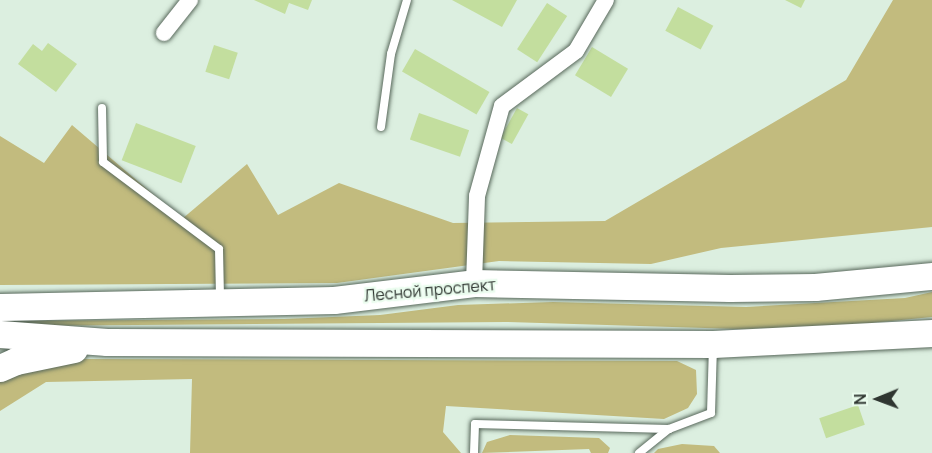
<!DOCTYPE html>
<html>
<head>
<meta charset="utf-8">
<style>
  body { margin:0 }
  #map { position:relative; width:932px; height:453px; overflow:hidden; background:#dcefe0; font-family:Manrope,sans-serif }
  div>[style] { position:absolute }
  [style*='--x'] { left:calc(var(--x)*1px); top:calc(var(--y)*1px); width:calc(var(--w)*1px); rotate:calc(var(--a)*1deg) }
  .green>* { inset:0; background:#c2bb7e }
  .building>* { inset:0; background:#c3de9e; transform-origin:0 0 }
  .roads { filter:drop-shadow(0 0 2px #58685b) drop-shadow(0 0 2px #58685b) }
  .service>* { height:8px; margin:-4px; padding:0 4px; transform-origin:4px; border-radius:4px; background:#fff }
  .minor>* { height:16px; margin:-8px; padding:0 8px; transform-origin:8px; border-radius:8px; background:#fff }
  .primary>* { height:27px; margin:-13.5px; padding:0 13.5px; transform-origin:13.5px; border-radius:13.5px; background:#fff }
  span { translate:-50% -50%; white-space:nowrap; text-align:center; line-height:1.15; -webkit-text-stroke:4.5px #eafcee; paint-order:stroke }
  .street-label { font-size:16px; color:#2f3631 }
  .north { position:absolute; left:848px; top:369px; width:60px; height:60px; -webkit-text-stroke:4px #eafcee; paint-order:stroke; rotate:269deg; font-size:16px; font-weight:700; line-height:24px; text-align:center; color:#2f3631 }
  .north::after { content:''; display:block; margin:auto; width:21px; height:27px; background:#2f3631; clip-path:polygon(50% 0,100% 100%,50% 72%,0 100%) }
</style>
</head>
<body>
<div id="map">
  <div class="green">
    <div style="clip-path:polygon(893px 0,932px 0,932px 227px,721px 248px,651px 264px,499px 261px,337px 283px,0 285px,0 136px,44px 163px,72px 125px,182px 219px,247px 164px,278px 215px,339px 183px,453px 223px,605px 221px,846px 80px)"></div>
    <div style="clip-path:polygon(932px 292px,932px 317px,830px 327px,738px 329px,506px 322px,14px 326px,0 321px,284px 319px,380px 315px,458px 305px,553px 302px,746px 307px,905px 298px)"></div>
    <div style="clip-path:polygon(79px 359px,677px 361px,696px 370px,697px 394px,688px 408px,664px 419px,446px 406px,443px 432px,461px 453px,190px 453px,192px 379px,46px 382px,0 411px,0 381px,11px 374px)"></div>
    <div style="clip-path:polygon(510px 435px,599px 438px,610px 448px,608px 453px,591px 453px,589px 449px,482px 453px,487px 442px)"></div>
    <div style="clip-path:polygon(682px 444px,714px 446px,720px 453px,654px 453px,658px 449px)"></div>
  </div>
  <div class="building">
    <div style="clip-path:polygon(254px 0,312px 0,308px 10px,289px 3px,285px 14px)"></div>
    <div style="clip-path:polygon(452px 0,517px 0,502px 27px)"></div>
    <div style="clip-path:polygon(785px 0,805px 0,801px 8px)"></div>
    <div style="left:547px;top:3px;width:24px;height:55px;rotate:33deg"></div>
    <div style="left:678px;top:7px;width:40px;height:27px;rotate:28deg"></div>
    <div style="clip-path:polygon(48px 43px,77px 64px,56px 92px,18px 64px,33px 44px,42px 51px)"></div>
    <div style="left:214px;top:45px;width:25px;height:28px;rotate:18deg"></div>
    <div style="left:592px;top:47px;width:42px;height:33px;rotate:31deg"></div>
    <div style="left:415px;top:49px;width:86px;height:26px;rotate:30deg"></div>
    <div style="left:517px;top:108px;width:13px;height:34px;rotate:29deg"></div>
    <div style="left:419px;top:113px;width:53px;height:28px;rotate:19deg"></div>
    <div style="left:136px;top:123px;width:64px;height:40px;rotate:21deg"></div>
    <div style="left:858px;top:405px;width:21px;height:41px;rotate:71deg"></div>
  </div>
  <div class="roads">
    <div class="service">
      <div style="--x:102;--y:108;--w:54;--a:88.9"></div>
      <div style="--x:103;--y:162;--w:145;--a:36.9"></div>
      <div style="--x:219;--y:249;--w:49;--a:88.8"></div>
      <div style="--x:381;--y:127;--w:74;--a:-82.2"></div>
      <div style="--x:391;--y:54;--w:56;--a:-73.5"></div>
      <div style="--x:474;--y:453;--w:29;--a:-88"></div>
      <div style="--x:475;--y:424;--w:194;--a:1.5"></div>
      <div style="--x:639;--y:453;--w:38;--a:-39"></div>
      <div style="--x:669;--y:429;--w:45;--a:-20.9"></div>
      <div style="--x:711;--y:413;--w:66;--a:-88.3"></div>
    </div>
    <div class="minor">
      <div style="--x:164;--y:33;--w:42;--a:-51.8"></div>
      <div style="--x:474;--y:283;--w:87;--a:-88"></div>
      <div style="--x:477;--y:196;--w:93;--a:-74.5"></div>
      <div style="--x:502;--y:106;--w:92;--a:-36.6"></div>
      <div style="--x:576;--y:51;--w:59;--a:-59.5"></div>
    </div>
    <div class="primary">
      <div style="--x:0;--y:307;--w:334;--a:-1.2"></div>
      <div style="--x:334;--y:300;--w:141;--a:-6.9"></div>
      <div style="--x:474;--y:283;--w:256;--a:1.1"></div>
      <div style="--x:730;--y:288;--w:85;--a:-0.7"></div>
      <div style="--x:815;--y:287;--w:118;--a:-5.4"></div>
      <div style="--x:0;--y:334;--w:107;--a:4.3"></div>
      <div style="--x:107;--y:342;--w:606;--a:0.19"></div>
      <div style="--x:713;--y:344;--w:219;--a:-2.9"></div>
      <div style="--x:0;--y:368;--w:17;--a:-24"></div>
      <div style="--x:16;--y:361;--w:59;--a:-11.7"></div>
    </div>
  </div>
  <div class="street-label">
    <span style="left:430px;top:290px;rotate:-5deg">Лесной проспект</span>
  </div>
  <div class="north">N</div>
</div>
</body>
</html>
